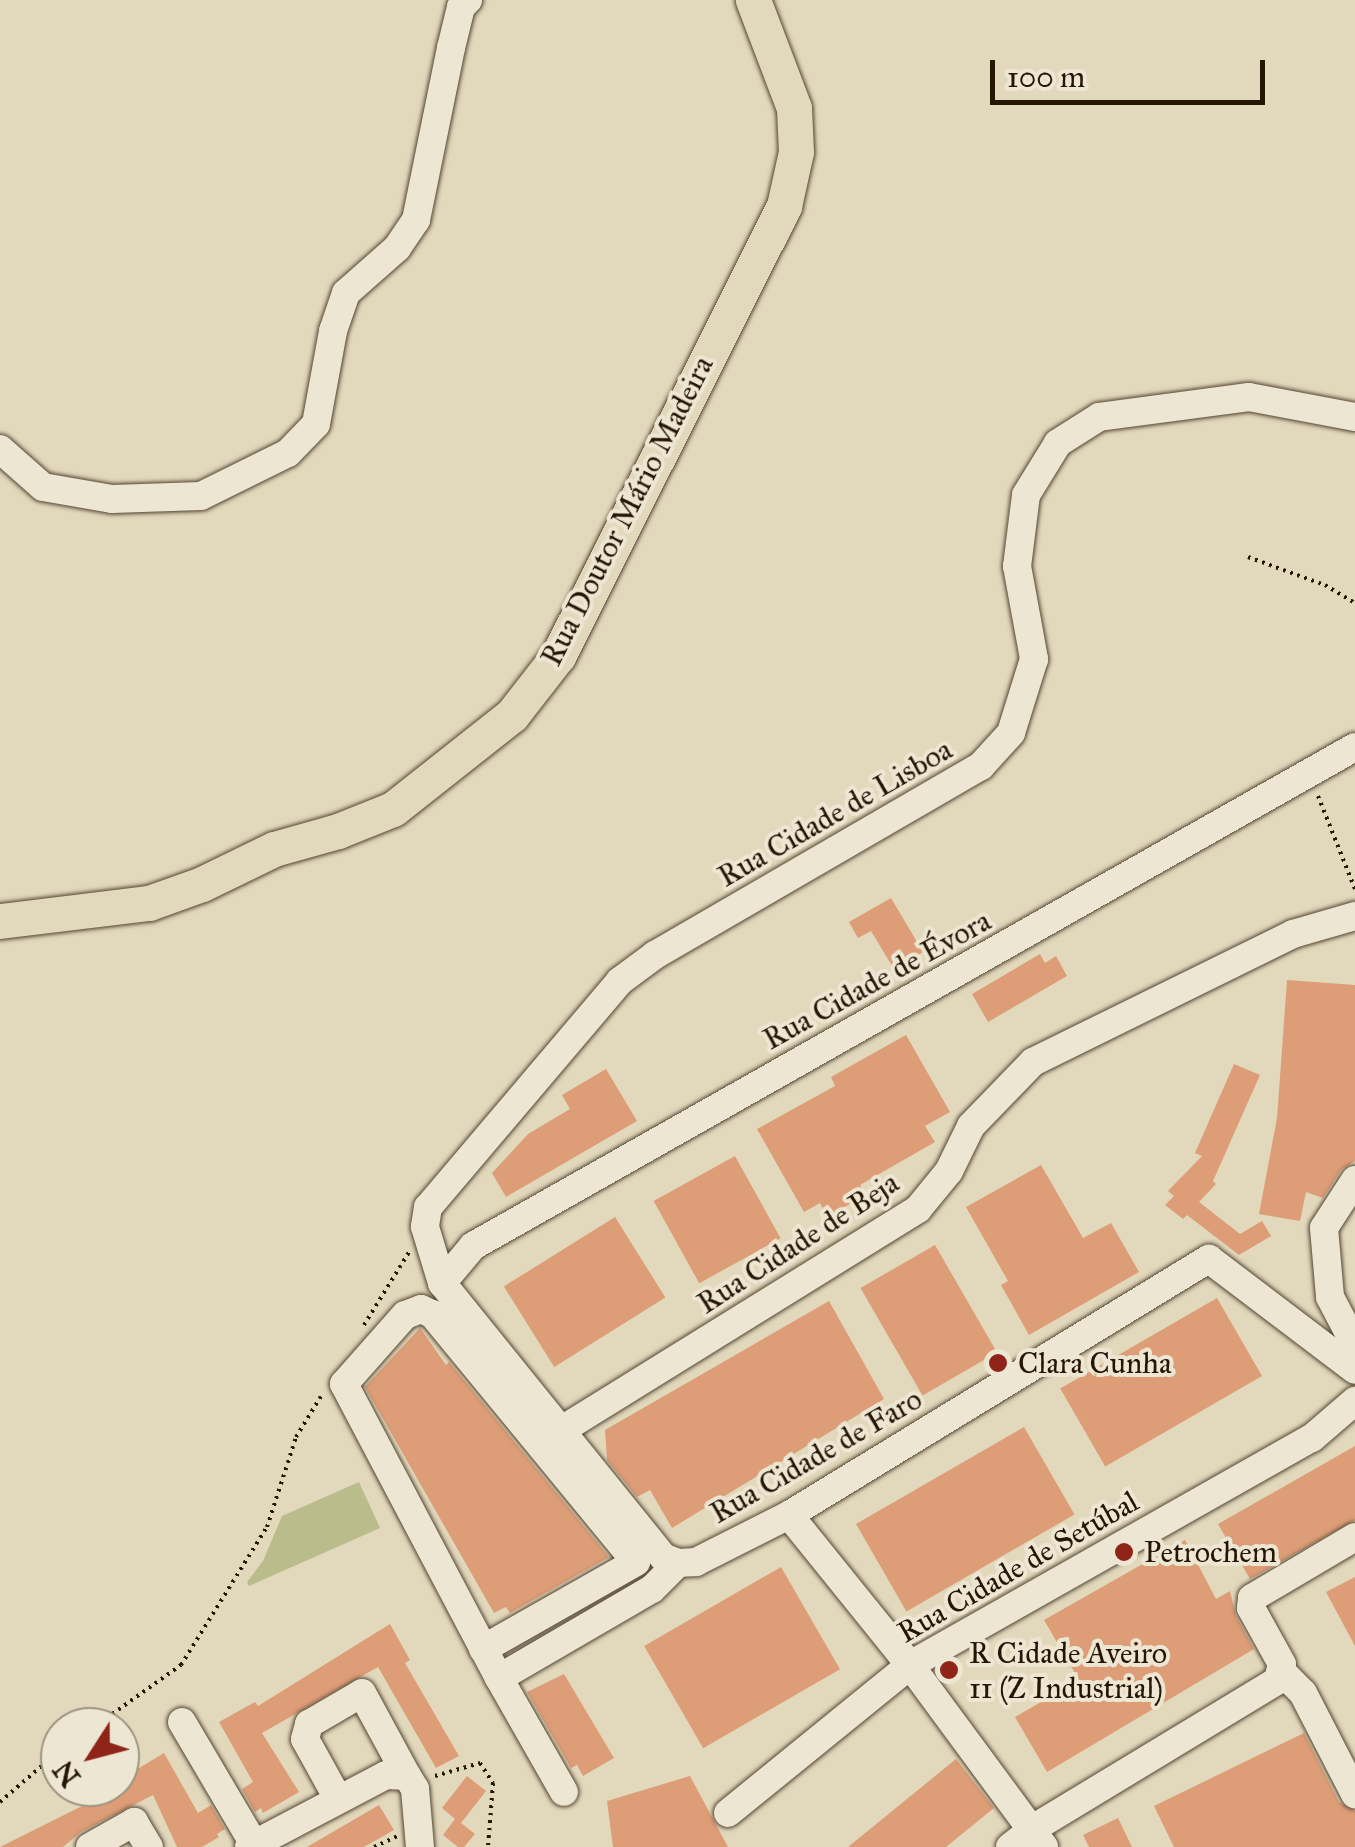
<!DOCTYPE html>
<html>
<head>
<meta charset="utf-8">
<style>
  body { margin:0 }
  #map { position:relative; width:1355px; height:1847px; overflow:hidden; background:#e2d8bc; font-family:"IM FELL Great Primer",serif }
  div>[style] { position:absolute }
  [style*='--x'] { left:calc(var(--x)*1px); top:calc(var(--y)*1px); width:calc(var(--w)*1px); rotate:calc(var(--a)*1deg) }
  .green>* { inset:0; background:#babc8c }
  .building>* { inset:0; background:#dd9d77; transform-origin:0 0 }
  .path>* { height:4px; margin-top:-2px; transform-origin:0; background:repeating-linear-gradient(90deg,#251604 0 2.5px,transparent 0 7.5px) }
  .roads { filter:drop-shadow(0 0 2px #544632) drop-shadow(0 0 2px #544632) }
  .minor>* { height:28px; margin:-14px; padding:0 14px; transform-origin:14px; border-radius:14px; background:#ece6d3 }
  .major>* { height:35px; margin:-17.5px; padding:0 17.5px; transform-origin:17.5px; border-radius:17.5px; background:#e2d8bc }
  .dots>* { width:28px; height:28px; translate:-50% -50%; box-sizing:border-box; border:5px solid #ece6d3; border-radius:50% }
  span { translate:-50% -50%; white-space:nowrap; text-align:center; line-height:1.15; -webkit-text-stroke:8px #ece6d3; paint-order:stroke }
  .street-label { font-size:30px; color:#251604 }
  .poi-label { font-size:30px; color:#251604 }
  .left { translate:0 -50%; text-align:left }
  .north { position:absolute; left:40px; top:1707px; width:100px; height:100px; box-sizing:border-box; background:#ece6d3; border:2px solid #9c9380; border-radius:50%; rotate:234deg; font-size:28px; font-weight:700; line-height:40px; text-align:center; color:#251604 }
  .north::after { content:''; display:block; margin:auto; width:35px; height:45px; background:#8f2418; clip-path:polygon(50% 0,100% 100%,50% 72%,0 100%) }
  .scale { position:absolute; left:990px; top:60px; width:275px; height:45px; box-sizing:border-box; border:5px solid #251604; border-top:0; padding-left:12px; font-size:30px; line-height:35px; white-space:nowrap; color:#251604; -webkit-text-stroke:8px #ece6d3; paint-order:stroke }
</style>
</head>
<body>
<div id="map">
  <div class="green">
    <div style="clip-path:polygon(359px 1482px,380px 1528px,249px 1586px,247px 1582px,263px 1561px,282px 1516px)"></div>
  </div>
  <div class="building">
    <div style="clip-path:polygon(891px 898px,923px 952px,894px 969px,871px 931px,858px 938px,849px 922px)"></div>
    <div style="clip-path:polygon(1040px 954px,1045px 963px,1056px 956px,1067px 976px,988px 1022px,972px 994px)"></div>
    <div style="clip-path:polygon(1287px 980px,1355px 985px,1355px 1161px,1341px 1170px,1323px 1198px,1306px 1192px,1300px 1221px,1259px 1214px,1277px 1118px)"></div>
    <div style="clip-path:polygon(906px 1035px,950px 1112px,925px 1126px,935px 1142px,860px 1185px,866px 1195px,827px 1217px,820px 1203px,804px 1212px,757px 1129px,835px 1086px,831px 1077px)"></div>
    <div style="clip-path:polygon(1234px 1064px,1260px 1075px,1213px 1181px,1216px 1184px,1199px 1202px,1240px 1234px,1262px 1221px,1271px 1236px,1239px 1255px,1187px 1215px,1183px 1219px,1165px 1205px,1174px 1196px,1168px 1191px,1202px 1156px,1195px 1153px)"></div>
    <div style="clip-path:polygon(606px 1069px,637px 1121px,506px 1197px,492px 1173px,528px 1134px,570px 1109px,562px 1095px)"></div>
    <div style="left:735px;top:1156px;width:94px;height:93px;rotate:61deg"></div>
    <div style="clip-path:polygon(1041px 1165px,1083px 1238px,1111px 1223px,1139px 1272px,1029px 1335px,1001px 1285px,1008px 1281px,966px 1207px)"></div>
    <div style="left:615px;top:1217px;width:95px;height:131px;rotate:58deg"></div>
    <div style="left:935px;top:1245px;width:124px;height:86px;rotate:60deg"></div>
    <div style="left:1217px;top:1298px;width:90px;height:181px;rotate:60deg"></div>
    <div style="clip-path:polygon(829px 1301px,884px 1399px,672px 1528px,650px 1490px,637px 1497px,607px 1460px,605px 1430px)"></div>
    <div style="clip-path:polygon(420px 1328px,446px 1365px,449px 1362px,609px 1557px,510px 1613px,506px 1607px,494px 1613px,365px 1387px)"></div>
    <div style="left:1024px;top:1427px;width:101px;height:194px;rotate:60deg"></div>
    <div style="clip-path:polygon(1355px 1446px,1355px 1520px,1250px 1579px,1218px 1524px)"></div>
    <div style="clip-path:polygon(1185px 1540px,1216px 1599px,1230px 1591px,1236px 1616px,1254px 1649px,1047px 1772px,1015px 1717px,1079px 1680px,1044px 1620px)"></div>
    <div style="left:781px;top:1567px;width:118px;height:158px;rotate:60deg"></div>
    <div style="clip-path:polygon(1355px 1577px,1355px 1646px,1326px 1592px)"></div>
    <div style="clip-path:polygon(390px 1624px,410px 1660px,405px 1663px,459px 1756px,436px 1768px,378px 1667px,262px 1733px,299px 1792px,263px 1813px,261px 1808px,255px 1812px,242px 1789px,253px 1782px,219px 1722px,255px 1702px,258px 1706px)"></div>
    <div style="clip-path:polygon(564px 1674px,614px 1758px,583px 1776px,577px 1765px,571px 1768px,527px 1692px)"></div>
    <div style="clip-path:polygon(1304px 1733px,1339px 1802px,1355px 1811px,1355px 1847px,1174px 1847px,1154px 1806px)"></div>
    <div style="clip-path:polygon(164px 1753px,198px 1813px,211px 1805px,225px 1829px,217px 1834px,219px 1837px,202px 1847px,177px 1847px,153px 1795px,81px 1832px,63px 1847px,0 1847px,120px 1787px,131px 1777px,129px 1774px)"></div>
    <div style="clip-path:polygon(956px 1759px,994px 1808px,946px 1847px,848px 1847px)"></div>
    <div style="clip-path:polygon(467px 1776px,486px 1791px,461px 1823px,475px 1834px,464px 1847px,458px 1847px,443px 1835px,455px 1819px,442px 1808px)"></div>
    <div style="clip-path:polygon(690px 1776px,728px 1847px,613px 1847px,607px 1801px)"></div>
    <div style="clip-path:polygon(379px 1805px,394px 1830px,364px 1847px,307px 1847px)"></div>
    <div style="clip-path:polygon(1118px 1818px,1132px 1847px,1089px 1847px,1083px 1835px)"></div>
  </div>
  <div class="path">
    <div style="--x:1248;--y:557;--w:82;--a:20"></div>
    <div style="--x:1325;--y:585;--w:35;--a:31"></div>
    <div style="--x:1318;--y:796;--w:100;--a:68.3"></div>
    <div style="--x:364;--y:1325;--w:86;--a:-58.3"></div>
    <div style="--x:94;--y:1727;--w:107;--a:-35.5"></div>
    <div style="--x:181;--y:1665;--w:163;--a:-58.1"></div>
    <div style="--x:267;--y:1527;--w:95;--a:-72.1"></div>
    <div style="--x:296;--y:1437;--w:52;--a:-58.5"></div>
    <div style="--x:435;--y:1776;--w:47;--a:-16.1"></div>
    <div style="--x:480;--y:1763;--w:24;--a:57"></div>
    <div style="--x:493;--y:1783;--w:64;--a:94.5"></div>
    <div style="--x:0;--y:1802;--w:79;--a:-40.9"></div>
    <div style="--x:374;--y:1847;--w:26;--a:-25"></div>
  </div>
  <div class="roads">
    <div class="minor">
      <div style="--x:1355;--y:417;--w:108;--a:-169.3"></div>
      <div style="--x:1249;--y:397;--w:151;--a:172.4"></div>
      <div style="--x:1099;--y:417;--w:49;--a:147.6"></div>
      <div style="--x:1058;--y:443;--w:61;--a:121.6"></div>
      <div style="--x:1026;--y:495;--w:72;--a:97.2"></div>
      <div style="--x:1017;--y:566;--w:95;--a:79.6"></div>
      <div style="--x:1034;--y:659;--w:77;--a:107.3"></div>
      <div style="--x:1011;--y:733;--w:45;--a:132.3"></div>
      <div style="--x:981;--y:766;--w:377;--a:149.9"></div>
      <div style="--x:655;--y:955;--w:44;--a:143.4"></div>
      <div style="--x:620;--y:981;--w:297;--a:130.3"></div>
      <div style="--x:428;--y:1207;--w:20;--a:99"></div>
      <div style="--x:425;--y:1227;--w:59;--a:73.1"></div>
      <div style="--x:442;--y:1283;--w:352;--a:51.1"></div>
      <div style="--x:663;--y:1557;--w:16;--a:22"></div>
      <div style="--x:678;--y:1563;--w:18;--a:-3"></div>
      <div style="--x:696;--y:1562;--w:104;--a:-26.8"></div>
      <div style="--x:789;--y:1515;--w:492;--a:-31.4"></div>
      <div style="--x:1209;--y:1259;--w:183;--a:37.2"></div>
      <div style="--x:0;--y:449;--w:57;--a:41.5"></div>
      <div style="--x:43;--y:487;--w:70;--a:9.9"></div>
      <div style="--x:112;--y:499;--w:89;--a:-1.9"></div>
      <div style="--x:201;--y:496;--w:97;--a:-26.3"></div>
      <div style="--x:288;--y:453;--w:40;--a:-46"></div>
      <div style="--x:316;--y:424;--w:95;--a:-79.6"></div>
      <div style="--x:333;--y:331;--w:40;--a:-71.1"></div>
      <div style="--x:346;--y:293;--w:68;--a:-41.4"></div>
      <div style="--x:397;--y:248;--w:34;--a:-56"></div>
      <div style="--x:416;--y:220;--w:176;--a:-78.5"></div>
      <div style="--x:451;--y:48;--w:42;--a:-76.3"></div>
      <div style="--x:461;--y:7;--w:10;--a:-45"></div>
      <div style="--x:1355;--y:1180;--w:57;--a:122.9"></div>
      <div style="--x:1324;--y:1228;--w:69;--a:85"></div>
      <div style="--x:1330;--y:1297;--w:54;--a:62.5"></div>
      <div style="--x:442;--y:1283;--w:48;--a:-50"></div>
      <div style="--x:473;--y:1246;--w:1013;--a:-29.5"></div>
      <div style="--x:560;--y:1431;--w:421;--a:-31.8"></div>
      <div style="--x:918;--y:1209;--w:49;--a:-50.8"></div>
      <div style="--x:949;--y:1171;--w:50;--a:-63.9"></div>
      <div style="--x:971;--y:1126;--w:89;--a:-45.9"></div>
      <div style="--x:1033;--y:1062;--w:290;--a:-26.2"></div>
      <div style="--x:1293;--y:934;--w:65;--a:-16.2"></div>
      <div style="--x:789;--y:1515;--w:193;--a:51.1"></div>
      <div style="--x:910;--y:1665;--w:226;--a:53.6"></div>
      <div style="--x:483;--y:1649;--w:176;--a:-29.6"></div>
      <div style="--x:636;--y:1562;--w:321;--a:-129.4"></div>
      <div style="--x:432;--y:1314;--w:12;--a:-156"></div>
      <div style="--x:421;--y:1309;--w:17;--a:159"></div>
      <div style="--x:405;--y:1315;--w:92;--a:131.5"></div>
      <div style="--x:344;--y:1384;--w:332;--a:62.2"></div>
      <div style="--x:499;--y:1678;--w:177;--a:-30.2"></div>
      <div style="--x:652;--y:1589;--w:37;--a:-45"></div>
      <div style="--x:1283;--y:1673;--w:28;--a:45"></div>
      <div style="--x:1303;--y:1693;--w:114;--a:62.8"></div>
      <div style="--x:499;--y:1678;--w:131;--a:60.3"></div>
      <div style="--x:182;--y:1722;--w:142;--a:59.5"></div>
      <div style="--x:337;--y:1797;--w:66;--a:-118.9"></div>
      <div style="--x:305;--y:1739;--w:16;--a:-75"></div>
      <div style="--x:309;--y:1724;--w:61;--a:-30.3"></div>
      <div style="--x:362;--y:1693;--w:94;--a:61.5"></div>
      <div style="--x:728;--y:1813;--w:235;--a:-39.1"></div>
      <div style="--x:910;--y:1665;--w:462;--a:-29.5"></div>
      <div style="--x:1312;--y:1438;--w:57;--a:-40.7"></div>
      <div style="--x:90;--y:1847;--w:51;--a:-29.6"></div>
      <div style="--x:134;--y:1822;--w:29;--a:59"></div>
      <div style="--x:249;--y:1847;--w:155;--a:-27.7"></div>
      <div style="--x:386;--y:1775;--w:21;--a:3"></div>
      <div style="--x:407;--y:1776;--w:15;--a:58"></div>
      <div style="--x:415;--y:1789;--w:58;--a:85.1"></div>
      <div style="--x:1010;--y:1847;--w:31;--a:-38"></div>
      <div style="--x:1034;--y:1828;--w:285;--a:-31.2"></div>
      <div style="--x:1278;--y:1680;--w:16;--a:-76"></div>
      <div style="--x:1282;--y:1664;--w:64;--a:-119"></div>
      <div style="--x:1251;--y:1608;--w:10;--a:-84"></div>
      <div style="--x:1252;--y:1598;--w:120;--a:-30.6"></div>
    </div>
    <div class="major">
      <div style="--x:0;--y:921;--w:150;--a:-6.9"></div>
      <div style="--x:149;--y:903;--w:56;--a:-19.7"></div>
      <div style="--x:202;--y:884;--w:80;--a:-25.9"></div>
      <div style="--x:274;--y:849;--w:66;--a:-15.7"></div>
      <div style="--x:338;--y:831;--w:59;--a:-21.8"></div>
      <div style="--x:393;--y:809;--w:152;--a:-38.3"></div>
      <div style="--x:512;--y:715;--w:75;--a:-52.1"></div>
      <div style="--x:558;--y:656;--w:504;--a:-63.33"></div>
      <div style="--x:784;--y:206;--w:55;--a:-77.5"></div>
      <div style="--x:796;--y:152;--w:44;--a:-92.6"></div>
      <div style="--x:794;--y:108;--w:116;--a:-110.8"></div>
    </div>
  </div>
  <div class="dots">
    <div style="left:998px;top:1363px;background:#8f2418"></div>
    <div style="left:1124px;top:1552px;background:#8f2418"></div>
    <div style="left:949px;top:1670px;background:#8f2418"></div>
  </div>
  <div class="street-label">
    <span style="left:627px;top:511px;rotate:-63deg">Rua Doutor Mário Madeira</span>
    <span style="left:835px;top:813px;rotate:-30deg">Rua Cidade de Lisboa</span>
    <span style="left:877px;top:980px;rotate:-29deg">Rua Cidade de Évora</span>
    <span style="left:798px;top:1243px;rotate:-33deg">Rua Cidade de Beja</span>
    <span style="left:816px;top:1456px;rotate:-30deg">Rua Cidade de Faro</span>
    <span style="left:1018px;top:1567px;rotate:-30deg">Rua Cidade de Setúbal</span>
  </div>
  <div class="poi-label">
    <span class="left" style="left:1018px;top:1363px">Clara Cunha</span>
    <span class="left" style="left:1144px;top:1552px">Petrochem</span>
    <span class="left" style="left:969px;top:1670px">R Cidade Aveiro<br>11 (Z Industrial)</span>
  </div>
  <div class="north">N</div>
  <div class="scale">100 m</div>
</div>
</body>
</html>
